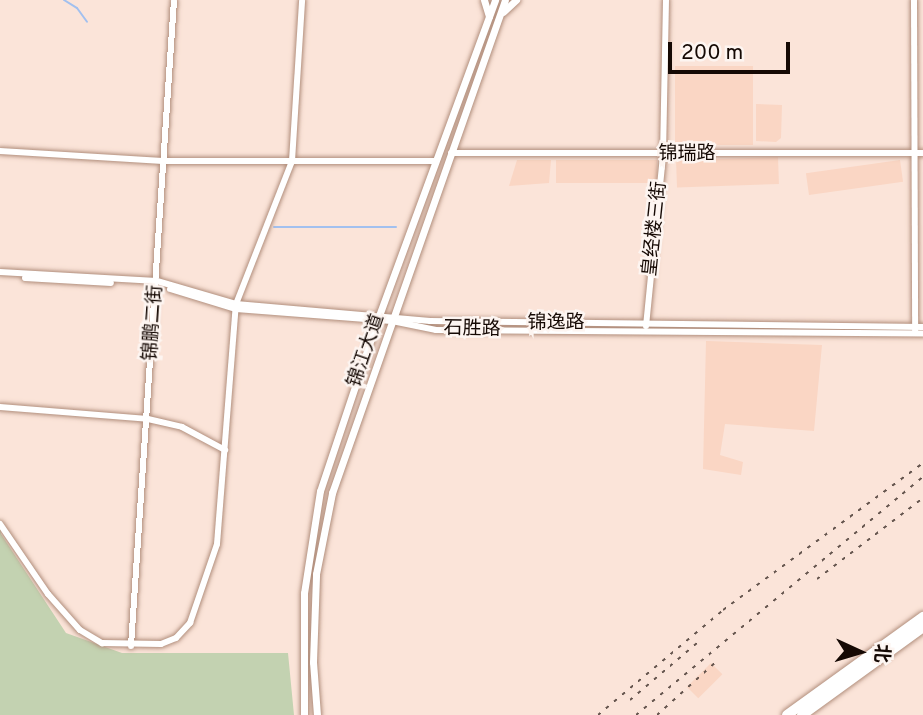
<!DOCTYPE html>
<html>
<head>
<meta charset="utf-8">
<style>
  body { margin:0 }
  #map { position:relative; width:923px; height:715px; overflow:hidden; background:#fbe4d9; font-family:Overpass,"Noto Sans SC",sans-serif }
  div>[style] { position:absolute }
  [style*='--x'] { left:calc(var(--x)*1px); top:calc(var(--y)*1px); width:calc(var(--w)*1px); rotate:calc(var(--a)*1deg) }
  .built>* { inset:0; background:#fad6c4; transform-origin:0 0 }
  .green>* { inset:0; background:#c3d2b1 }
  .stream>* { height:2px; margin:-1px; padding:0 1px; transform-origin:1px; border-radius:1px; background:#a2c0ef }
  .roads { filter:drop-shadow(0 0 2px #b18e7c) drop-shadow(0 0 2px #b18e7c) }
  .tertiary>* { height:6px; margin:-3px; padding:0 3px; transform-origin:3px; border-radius:3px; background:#fff }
  .secondary>* { height:7px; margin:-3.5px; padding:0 3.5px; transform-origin:3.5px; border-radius:3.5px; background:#fff }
  .motorway>* { height:10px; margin:-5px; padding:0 5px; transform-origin:5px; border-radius:5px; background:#fff }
  .rail>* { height:2px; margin-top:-1px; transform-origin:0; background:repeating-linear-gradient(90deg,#64544d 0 3.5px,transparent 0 10.5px) }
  span { translate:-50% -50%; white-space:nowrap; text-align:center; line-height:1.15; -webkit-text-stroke:5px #fdf5f1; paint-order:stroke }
  .street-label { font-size:19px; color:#150904 }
  .north { position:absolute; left:825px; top:617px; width:70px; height:70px; -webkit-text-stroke:5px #fdf5f1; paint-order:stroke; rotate:94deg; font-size:19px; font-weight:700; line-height:28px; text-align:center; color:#150904 }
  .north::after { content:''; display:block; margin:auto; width:24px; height:32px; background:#150904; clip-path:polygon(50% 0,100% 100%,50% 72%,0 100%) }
  .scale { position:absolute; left:668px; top:42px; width:122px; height:32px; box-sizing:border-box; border:4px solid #150904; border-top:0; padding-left:9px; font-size:21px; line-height:24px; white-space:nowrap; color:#150904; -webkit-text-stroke:5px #fdf5f1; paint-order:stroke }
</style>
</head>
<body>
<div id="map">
  <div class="built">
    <div style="left:753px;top:66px;width:79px;height:78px;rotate:90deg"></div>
    <div style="clip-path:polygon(756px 104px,782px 105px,781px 138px,776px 142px,756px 141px)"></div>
    <div style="left:778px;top:157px;width:27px;height:102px;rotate:88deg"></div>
    <div style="clip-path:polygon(517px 160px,551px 160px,549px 183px,509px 186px)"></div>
    <div style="left:556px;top:160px;width:101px;height:23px"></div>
    <div style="left:900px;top:160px;width:22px;height:95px;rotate:82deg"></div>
    <div style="clip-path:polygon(706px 341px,822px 345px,814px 431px,725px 424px,720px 455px,743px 462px,741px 475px,703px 469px)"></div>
    <div style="left:711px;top:663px;width:16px;height:34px;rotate:45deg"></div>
  </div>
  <div class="green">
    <div style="clip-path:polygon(0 517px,1px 534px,66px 633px,122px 653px,288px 653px,294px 715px,0 715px)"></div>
  </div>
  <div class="stream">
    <div style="--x:64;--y:0;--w:15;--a:32"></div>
    <div style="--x:77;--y:8;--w:17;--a:54"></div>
    <div style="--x:274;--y:227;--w:122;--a:0"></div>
  </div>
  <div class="roads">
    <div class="tertiary">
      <div style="--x:914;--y:0;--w:331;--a:89.8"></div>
      <div style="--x:0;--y:151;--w:163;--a:3.5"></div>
      <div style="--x:163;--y:161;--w:271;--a:0"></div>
      <div style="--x:451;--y:153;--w:472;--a:0"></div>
      <div style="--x:0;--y:272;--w:157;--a:3.3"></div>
      <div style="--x:157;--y:281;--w:82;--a:16.2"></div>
      <div style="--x:236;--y:304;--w:195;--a:5"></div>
      <div style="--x:430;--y:321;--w:493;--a:0.7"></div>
      <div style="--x:25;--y:278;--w:86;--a:3.3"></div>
      <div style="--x:170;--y:289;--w:69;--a:16.9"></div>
      <div style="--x:236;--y:309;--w:156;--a:4.4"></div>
      <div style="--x:392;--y:321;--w:45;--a:11.6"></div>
      <div style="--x:436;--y:330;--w:487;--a:0.4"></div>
      <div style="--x:646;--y:326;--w:171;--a:-84.3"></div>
      <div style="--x:663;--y:156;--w:156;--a:-88.9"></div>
      <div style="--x:0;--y:407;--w:148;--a:4.6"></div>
      <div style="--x:148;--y:419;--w:35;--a:13"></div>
      <div style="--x:182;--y:427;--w:49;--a:28.1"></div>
      <div style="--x:0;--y:524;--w:85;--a:55.6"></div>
      <div style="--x:48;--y:594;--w:48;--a:48.4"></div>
      <div style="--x:80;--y:630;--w:26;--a:31"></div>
      <div style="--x:102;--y:643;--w:59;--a:1"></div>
      <div style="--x:161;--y:644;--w:16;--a:-22"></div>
      <div style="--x:176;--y:638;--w:21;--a:-47"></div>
      <div style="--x:190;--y:623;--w:83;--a:-71.1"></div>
      <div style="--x:217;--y:544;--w:241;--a:-85.5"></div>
      <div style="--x:236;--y:304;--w:154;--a:-68.6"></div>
      <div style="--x:292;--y:161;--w:161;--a:-86.4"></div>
      <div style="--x:131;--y:646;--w:647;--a:-86.19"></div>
    </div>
    <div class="secondary">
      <div style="--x:484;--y:0;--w:17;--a:73"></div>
      <div style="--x:503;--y:12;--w:18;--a:-43"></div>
      <div style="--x:304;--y:715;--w:122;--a:-90"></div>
      <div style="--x:304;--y:593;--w:103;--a:-81.1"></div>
      <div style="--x:320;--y:491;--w:179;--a:-71.5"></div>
      <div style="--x:377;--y:321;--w:342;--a:-69.8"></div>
      <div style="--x:317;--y:715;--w:53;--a:-94.3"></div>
      <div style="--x:313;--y:662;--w:88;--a:-88"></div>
      <div style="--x:316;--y:574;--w:83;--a:-78.8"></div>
      <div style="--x:332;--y:493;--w:522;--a:-70.66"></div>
    </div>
    <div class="motorway">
      <div style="--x:787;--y:715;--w:168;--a:-35.8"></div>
      <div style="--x:802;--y:715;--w:150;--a:-36"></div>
    </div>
  </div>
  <div class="rail">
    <div style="--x:817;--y:579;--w:133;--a:-37.4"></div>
    <div style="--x:630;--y:700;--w:88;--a:-40.4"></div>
    <div style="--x:598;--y:715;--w:163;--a:-40"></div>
    <div style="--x:723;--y:610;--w:248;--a:-36.3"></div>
    <div style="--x:636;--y:715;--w:373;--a:-39.7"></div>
    <div style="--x:657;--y:715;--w:81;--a:-42"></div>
  </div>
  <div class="street-label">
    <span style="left:687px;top:155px">锦瑞路</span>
    <span style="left:656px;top:229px;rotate:-84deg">皇经楼三街</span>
    <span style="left:154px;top:323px;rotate:-86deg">锦鹏二街</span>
    <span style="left:556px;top:324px">锦逸路</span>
    <span style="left:472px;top:330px;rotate:1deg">石胜路</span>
    <span style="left:367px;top:351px;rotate:-71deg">锦江大道</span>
  </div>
  <div class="north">北</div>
  <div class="scale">200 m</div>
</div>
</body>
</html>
